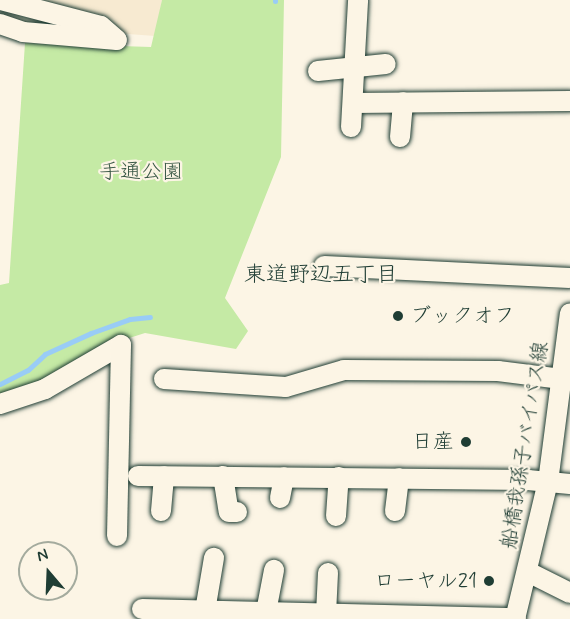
<!DOCTYPE html>
<html>
<head>
<meta charset="utf-8">
<style>
  body { margin:0 }
  #map { position:relative; width:570px; height:619px; overflow:hidden; background:#fcf5e5; font-family:Mynerve,"Klee One",sans-serif }
  div>[style] { position:absolute }
  [style*='--x'] { left:calc(var(--x)*1px); top:calc(var(--y)*1px); width:calc(var(--w)*1px); rotate:calc(var(--a)*1deg) }
  .built>* { inset:0; background:#f7ead1 }
  .green>* { inset:0; background:#c5eaa5 }
  .stream>* { height:5px; margin:-2.5px; padding:0 2.5px; transform-origin:2.5px; border-radius:2.5px; background:#99ccf6 }
  .roads { filter:drop-shadow(0 0 2px #1f3d34) drop-shadow(0 0 2px #1f3d34) }
  .minor>* { height:20px; margin:-10px; padding:0 10px; transform-origin:10px; border-radius:10px; background:#fcf5e5 }
  .dots>* { width:16px; height:16px; translate:-50% -50%; box-sizing:border-box; border:3px solid #fcf5e5; border-radius:50% }
  span { translate:-50% -50%; white-space:nowrap; text-align:center; line-height:1.15; -webkit-text-stroke:4.5px #fcf5e5; paint-order:stroke }
  .park-label { font-size:21px; color:#385745 }
  .poi-label { font-size:21px; color:#1f3d34 }
  .left { translate:0 -50%; text-align:left }
  .right { translate:-100% -50%; text-align:right }
  .street-label { font-size:21px; color:#1f3d34 }
  .neighbourhood-label { font-size:22px; color:#1f3d34 }
  .north { position:absolute; left:18px; top:541px; width:60px; height:60px; box-sizing:border-box; background:#fcf5e5; border:2px solid #a4ab9e; border-radius:50%; rotate:341deg; font-size:16px; font-weight:700; line-height:24px; text-align:center; color:#1f3d34 }
  .north::after { content:''; display:block; margin:auto; width:21px; height:27px; background:#1f3d34; clip-path:polygon(50% 0,100% 100%,50% 72%,0 100%) }
</style>
</head>
<body>
<div id="map">
  <div class="built">
    <div style="clip-path:polygon(0 0,162px 0,155px 36px,19px 26px,0 19px)"></div>
  </div>
  <div class="green">
    <div style="clip-path:polygon(162px 0,284px 0,281px 157px,225px 298px,248px 331px,236px 349px,145px 333px,104px 346px,43px 382px,0 396px,0 285px,9px 283px,25px 43px,151px 47px)"></div>
  </div>
  <div class="stream">
    <div style="--x:275;--y:0;--w:1;--a:90"></div>
    <div style="--x:0;--y:384;--w:31;--a:-27"></div>
    <div style="--x:28;--y:370;--w:23;--a:-43"></div>
    <div style="--x:45;--y:354;--w:51;--a:-24.5"></div>
    <div style="--x:91;--y:333;--w:41;--a:-19.7"></div>
    <div style="--x:130;--y:319;--w:20;--a:-6"></div>
  </div>
  <div class="roads">
    <div class="minor">
      <div style="--x:1;--y:0;--w:103;--a:14.6"></div>
      <div style="--x:101;--y:26;--w:21;--a:41"></div>
      <div style="--x:0;--y:24;--w:24;--a:19"></div>
      <div style="--x:23;--y:32;--w:94;--a:4.9"></div>
      <div style="--x:318;--y:71;--w:68;--a:-5.9"></div>
      <div style="--x:353;--y:103;--w:217;--a:-0.5"></div>
      <div style="--x:351;--y:127;--w:127;--a:-86.8"></div>
      <div style="--x:400;--y:137;--w:35;--a:-85"></div>
      <div style="--x:324;--y:266;--w:246;--a:2.8"></div>
      <div style="--x:164;--y:379;--w:122;--a:3.8"></div>
      <div style="--x:286;--y:387;--w:60;--a:-16.3"></div>
      <div style="--x:344;--y:370;--w:154;--a:0.4"></div>
      <div style="--x:498;--y:371;--w:64;--a:7.2"></div>
      <div style="--x:0;--y:404;--w:47;--a:-18.4"></div>
      <div style="--x:45;--y:389;--w:88;--a:-30.1"></div>
      <div style="--x:121;--y:345;--w:191;--a:91.2"></div>
      <div style="--x:138;--y:476;--w:390;--a:0.6"></div>
      <div style="--x:528;--y:480;--w:42;--a:5.4"></div>
      <div style="--x:223;--y:476;--w:36;--a:81"></div>
      <div style="--x:229;--y:512;--w:8;--a:0"></div>
      <div style="--x:280;--y:498;--w:21;--a:-79"></div>
      <div style="--x:161;--y:511;--w:35;--a:-85"></div>
      <div style="--x:395;--y:511;--w:33;--a:-83"></div>
      <div style="--x:336;--y:516;--w:39;--a:-86"></div>
      <div style="--x:528;--y:572;--w:47;--a:26.6"></div>
      <div style="--x:142;--y:609;--w:374;--a:1.4"></div>
      <div style="--x:205;--y:611;--w:54;--a:-80.4"></div>
      <div style="--x:266;--y:612;--w:43;--a:-79.2"></div>
      <div style="--x:326;--y:614;--w:41;--a:-87.2"></div>
      <div style="--x:515;--y:619;--w:141;--a:-76.5"></div>
      <div style="--x:548;--y:482;--w:170;--a:-82.6"></div>
    </div>
  </div>
  <div class="dots">
    <div style="left:398px;top:316px;background:#1f3d34"></div>
    <div style="left:466px;top:442px;background:#1f3d34"></div>
    <div style="left:489px;top:581px;background:#1f3d34"></div>
  </div>
  <div class="park-label">
    <span style="left:141px;top:172px">手通公園</span>
  </div>
  <div class="poi-label">
    <span class="left" style="left:410px;top:316px">ブックオフ</span>
    <span class="right" style="left:454px;top:442px">日産</span>
    <span class="right" style="left:477px;top:581px">ローヤル21</span>
  </div>
  <div class="street-label">
    <span style="left:525px;top:445px;rotate:-81deg">船橋我孫子バイパス線</span>
  </div>
  <div class="neighbourhood-label">
    <span style="left:321px;top:276px">東道野辺五丁目</span>
  </div>
  <div class="north">N</div>
</div>
</body>
</html>
